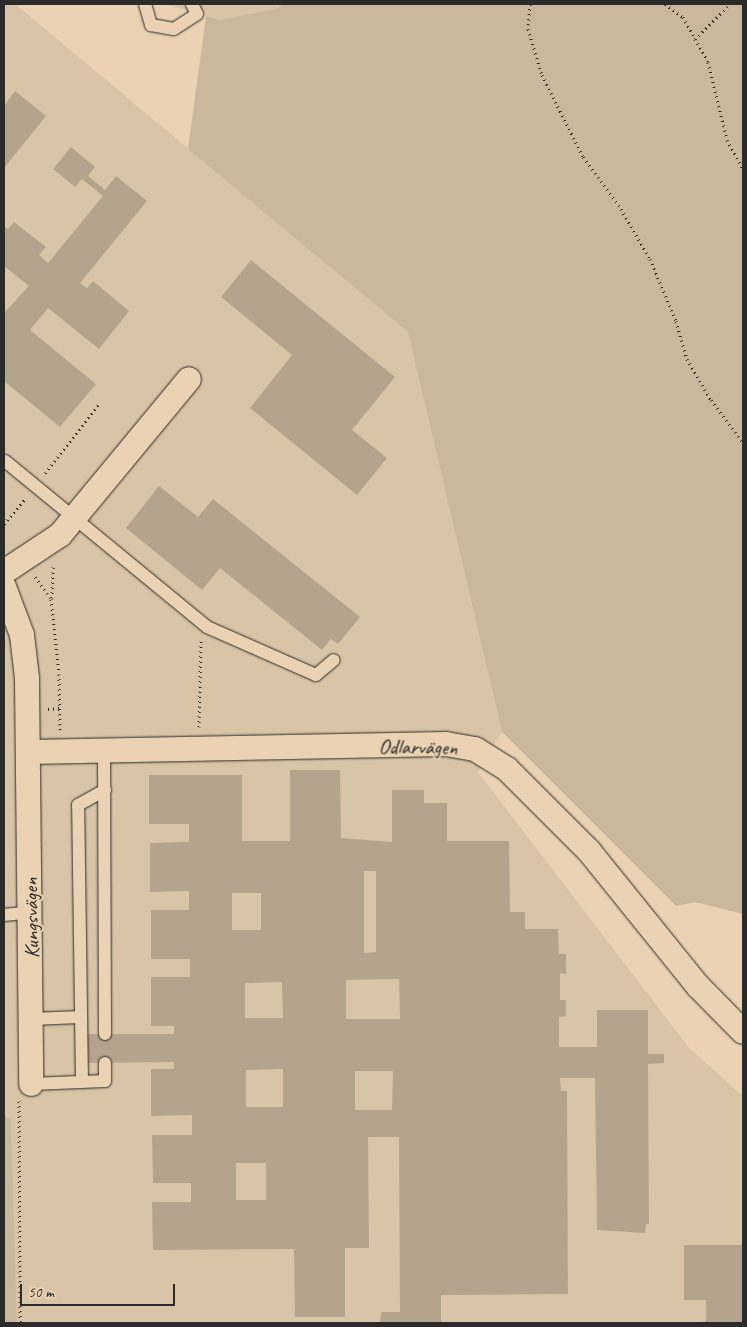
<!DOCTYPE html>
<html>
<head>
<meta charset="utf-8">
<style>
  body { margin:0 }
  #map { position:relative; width:747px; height:1327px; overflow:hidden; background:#ead2b2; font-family:Caveat,sans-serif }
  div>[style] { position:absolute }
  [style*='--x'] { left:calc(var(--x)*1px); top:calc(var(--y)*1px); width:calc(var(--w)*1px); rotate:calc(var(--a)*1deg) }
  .built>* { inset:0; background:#dac4a7 }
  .green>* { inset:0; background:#cbb79c }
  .building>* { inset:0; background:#b5a48d }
  .path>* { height:3px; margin-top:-1.5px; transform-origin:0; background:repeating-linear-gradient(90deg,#2b2b2b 0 1px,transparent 0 5px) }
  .roads { filter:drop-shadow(0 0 1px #2b2b2b) drop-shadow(0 0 1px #2b2b2b) }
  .lane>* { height:12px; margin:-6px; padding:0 6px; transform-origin:6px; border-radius:6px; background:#ead2b2 }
  .street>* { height:24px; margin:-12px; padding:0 12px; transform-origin:12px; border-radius:12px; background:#ead2b2 }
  span { translate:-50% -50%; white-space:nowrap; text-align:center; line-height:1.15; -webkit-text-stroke:4px #ead2b2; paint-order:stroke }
  .street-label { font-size:21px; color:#2b2b2b }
  .frame { position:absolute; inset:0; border:5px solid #2b2b2b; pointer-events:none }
  .scale { position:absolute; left:20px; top:1284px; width:155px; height:22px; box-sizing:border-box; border:2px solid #2b2b2b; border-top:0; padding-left:6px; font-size:15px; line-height:18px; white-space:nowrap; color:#2b2b2b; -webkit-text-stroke:4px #ead2b2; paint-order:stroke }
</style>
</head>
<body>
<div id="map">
  <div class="built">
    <div style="clip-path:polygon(4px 4px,15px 4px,408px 332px,502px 732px,478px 772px,690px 1049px,743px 1096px,743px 1323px,17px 1323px,11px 1119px,4px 1116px)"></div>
    <div style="clip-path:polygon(164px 4px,282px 4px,278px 8px,221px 20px)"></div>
  </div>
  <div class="green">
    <div style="clip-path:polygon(282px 4px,743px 4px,743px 914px,695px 902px,676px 906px,502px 732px,408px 332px,188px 149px,206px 16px,221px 20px,278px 8px)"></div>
    <div style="clip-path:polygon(4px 1116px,11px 1119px,17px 1323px,4px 1323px)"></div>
  </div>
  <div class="building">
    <div style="clip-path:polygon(15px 91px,46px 116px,4px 168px,4px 106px)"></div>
    <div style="clip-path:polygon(71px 147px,95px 167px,88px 176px,105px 190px,116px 176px,147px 201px,80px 283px,87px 288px,93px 281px,129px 311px,99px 349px,48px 308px,30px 330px,96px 384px,60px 427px,4px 381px,4px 313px,29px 286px,4px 266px,4px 226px,8px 229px,14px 222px,46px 247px,39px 255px,48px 263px,103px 196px,82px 179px,75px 187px,53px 169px)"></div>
    <div style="clip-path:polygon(251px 260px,395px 377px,352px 430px,387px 458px,357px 495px,250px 408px,292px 355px,221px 297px)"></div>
    <div style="clip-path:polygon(159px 486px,198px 517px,213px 499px,360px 617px,338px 644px,331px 639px,322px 650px,220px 568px,202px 590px,126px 528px)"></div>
    <div style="clip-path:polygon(evenodd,290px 770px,340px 770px,341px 838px,392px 842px,392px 790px,424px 790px,424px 803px,447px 803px,447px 841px,509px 841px,510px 912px,525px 912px,525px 929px,558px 929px,559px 954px,566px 954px,566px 974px,560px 973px,560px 1000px,566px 1000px,566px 1016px,559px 1017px,559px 1047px,597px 1047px,597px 1010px,648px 1010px,648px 1054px,664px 1054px,664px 1063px,648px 1064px,649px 1224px,646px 1224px,645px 1233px,597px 1230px,595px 1078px,560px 1078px,561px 1091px,567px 1091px,568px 1294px,441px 1295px,441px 1323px,380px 1323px,381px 1312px,400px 1312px,399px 1137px,368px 1137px,369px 1248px,345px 1248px,345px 1317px,295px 1317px,294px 1249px,153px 1250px,152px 1202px,191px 1202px,191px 1183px,153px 1183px,152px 1135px,192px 1135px,192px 1115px,151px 1116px,151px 1069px,174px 1069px,174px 1062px,84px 1063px,84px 1034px,174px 1034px,174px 1026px,151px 1026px,151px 977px,190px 977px,190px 959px,151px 959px,151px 910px,189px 910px,189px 891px,150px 892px,150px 843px,189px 842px,189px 824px,149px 824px,149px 775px,242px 775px,242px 841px,290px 841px,290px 770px,364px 871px,376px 871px,376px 952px,364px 953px,364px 871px,290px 770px,232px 893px,261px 893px,261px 930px,232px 930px,232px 893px,290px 770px,399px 979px,400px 1019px,346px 1019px,346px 980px,399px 979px,290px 770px,282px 982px,283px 1018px,245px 1018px,245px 983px,282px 982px,290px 770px,283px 1069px,283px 1107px,246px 1107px,246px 1070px,283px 1069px,290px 770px,355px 1071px,393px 1071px,392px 1110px,355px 1110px,355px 1071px,290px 770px,236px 1163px,266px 1163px,266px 1200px,236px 1200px,236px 1163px)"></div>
    <div style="clip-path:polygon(684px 1245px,743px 1245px,743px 1323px,696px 1323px,706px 1321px,706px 1300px,684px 1300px)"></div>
  </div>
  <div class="path">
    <div style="--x:530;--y:4;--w:25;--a:95"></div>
    <div style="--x:528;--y:29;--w:48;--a:73.1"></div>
    <div style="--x:542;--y:75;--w:92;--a:63.4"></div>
    <div style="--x:583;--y:157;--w:64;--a:53.8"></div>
    <div style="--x:621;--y:209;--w:58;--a:59.9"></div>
    <div style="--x:650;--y:259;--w:67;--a:67.2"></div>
    <div style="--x:676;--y:321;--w:40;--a:74"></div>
    <div style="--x:687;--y:359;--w:48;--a:59.7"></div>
    <div style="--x:711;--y:400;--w:54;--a:53.3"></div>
    <div style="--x:665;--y:4;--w:22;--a:36"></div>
    <div style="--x:683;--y:17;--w:51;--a:60.9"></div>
    <div style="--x:708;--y:62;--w:80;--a:76.3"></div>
    <div style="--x:727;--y:140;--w:33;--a:61"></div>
    <div style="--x:695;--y:39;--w:49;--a:-45"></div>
    <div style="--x:45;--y:473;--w:89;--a:-51.8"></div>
    <div style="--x:4;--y:524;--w:34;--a:-50"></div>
    <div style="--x:35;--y:577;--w:27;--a:54"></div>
    <div style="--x:51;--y:599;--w:75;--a:83.9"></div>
    <div style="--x:59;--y:674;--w:56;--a:89"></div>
    <div style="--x:52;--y:598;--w:31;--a:-88"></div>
    <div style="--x:48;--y:709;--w:12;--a:-5"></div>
    <div style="--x:199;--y:727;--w:86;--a:-88.7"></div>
    <div style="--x:19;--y:1101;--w:222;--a:89.7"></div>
  </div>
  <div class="roads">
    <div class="lane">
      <div style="--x:145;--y:4;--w:22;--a:74"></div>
      <div style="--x:151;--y:25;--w:23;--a:10"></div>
      <div style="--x:174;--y:29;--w:27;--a:-33"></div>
      <div style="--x:197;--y:14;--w:11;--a:-117"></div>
      <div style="--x:5;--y:461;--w:261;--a:39.4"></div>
      <div style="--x:207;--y:627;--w:119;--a:23.8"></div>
      <div style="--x:316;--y:675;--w:23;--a:-40"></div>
      <div style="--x:104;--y:750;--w:284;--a:89.8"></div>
      <div style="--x:4;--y:915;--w:27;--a:-6"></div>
      <div style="--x:31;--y:1019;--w:50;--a:-2.3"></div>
      <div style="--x:82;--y:1082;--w:277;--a:-90.8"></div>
      <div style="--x:78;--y:805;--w:31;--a:-29"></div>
      <div style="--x:31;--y:1084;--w:74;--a:-2.3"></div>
      <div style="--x:105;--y:1081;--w:18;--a:-90"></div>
    </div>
    <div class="street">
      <div style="--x:4;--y:572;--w:67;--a:-33.5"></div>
      <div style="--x:60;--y:535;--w:202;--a:-50.4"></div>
      <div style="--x:4;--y:587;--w:51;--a:69.4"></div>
      <div style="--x:22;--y:635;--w:43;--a:83.4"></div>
      <div style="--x:27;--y:678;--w:406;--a:89.4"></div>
      <div style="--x:28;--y:752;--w:418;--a:-1.1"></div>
      <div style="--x:446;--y:744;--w:29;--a:10"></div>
      <div style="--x:475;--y:749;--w:38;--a:32"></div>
      <div style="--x:507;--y:769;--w:116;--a:45"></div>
      <div style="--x:589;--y:851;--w:174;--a:51.1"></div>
      <div style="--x:698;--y:986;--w:64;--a:45.6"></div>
    </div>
  </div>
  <div class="street-label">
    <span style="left:418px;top:747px;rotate:1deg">Odlarvägen</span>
    <span style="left:31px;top:918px;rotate:-91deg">Kungsvägen</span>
  </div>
  <div class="frame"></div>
  <div class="scale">50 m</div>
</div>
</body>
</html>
